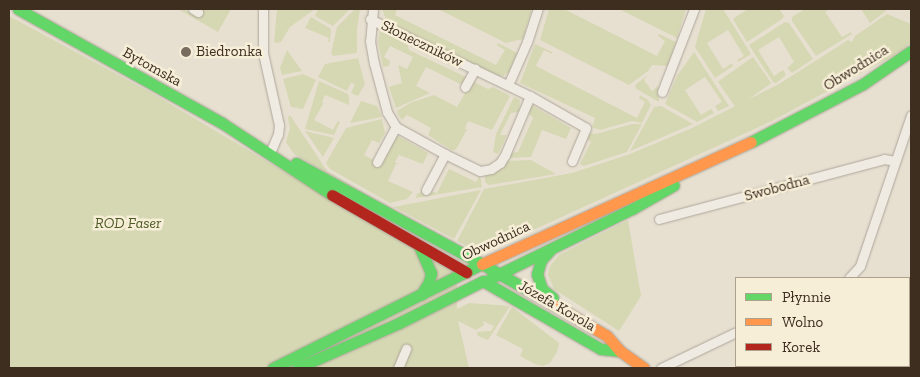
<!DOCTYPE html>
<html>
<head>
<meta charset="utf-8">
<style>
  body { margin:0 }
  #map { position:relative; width:920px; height:377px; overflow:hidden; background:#e7e0d1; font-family:"Zilla Slab",serif }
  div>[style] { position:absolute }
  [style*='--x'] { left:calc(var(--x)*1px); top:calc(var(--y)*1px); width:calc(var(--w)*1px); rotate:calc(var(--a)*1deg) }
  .green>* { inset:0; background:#d6d7b3; transform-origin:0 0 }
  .roads { filter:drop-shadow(0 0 1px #ada599) drop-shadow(0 0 1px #ada599) }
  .street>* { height:9px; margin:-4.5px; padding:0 4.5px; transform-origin:4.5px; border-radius:4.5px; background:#efebe3 }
  .fast>* { height:11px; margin:-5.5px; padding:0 5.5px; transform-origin:5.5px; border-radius:5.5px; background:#63d668 }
  .slow>* { height:11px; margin:-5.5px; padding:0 5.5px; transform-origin:5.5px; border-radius:5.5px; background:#ff974d }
  .jam>* { height:11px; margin:-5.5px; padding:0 5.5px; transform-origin:5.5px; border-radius:5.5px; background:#b3261e }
  .dots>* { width:14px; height:14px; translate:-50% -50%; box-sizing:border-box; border:2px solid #f7eed8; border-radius:50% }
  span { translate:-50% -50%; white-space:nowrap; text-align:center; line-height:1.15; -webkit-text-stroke:5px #f7eed8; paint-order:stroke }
  .street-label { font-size:15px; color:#3d2e20 }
  .poi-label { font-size:15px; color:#3d2e20 }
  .left { translate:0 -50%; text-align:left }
  .park-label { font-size:15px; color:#4d5a26; font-style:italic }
  .frame { position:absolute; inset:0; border:10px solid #3d2e20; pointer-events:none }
  .legend { position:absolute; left:735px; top:277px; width:175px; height:90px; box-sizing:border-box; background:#f7eed8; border:1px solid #ada18e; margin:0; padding:6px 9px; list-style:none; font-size:15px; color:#3d2e20 }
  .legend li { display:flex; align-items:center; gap:10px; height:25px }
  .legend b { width:25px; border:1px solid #ada18e }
</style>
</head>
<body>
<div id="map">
  <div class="green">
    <div style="clip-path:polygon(178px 9px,183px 9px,200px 18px,203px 12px,199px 9px,231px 9px,218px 32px)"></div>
    <div style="clip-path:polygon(277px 9px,315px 9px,290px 27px,281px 42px,277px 43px,274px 42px)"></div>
    <div style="clip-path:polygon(318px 9px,350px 9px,333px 26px,315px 16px)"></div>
    <div style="clip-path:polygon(355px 9px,360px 9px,357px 29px,357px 53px,333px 56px,331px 53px,337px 27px)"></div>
    <div style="clip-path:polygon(382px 9px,397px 9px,395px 15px,496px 65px,505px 50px,497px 45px,498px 43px,517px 53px,509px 72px,503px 76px,495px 76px,387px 22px)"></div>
    <div style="clip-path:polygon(438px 9px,532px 9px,523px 39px,506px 43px)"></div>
    <div style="clip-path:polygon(549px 9px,564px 9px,657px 56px,665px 41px,658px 36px,659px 34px,676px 42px,668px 66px,652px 65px,648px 71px,629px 85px,540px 40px)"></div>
    <div style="clip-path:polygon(619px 9px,686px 9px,677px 38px)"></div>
    <div style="clip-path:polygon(706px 9px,723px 9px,751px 54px,738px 62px,737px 60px,744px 56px,728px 30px,707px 43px,723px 69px,732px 63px,733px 66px,715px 78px,695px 47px)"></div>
    <div style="clip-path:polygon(748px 9px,779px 9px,784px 16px,782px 19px,747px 42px,734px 21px,734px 18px)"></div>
    <div style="clip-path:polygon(805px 9px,830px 9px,825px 12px,842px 37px,851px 32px,852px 34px,816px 56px,792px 21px,792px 17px)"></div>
    <div style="clip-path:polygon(861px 9px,884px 9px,886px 11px,870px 23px)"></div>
    <div style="clip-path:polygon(887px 14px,911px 24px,911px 43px,893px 56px,772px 121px,494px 248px,477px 251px,457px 241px,484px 189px,572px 173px,630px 154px,690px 129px,779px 84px,848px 40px,852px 42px,855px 36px)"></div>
    <div style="clip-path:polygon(9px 16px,150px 92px,457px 274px,457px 309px,469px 303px,510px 306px,488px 340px,478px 336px,477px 332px,491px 331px,494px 326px,483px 321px,484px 325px,476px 330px,458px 321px,469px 368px,9px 368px)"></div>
    <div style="clip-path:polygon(311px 17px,331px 29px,330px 42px,328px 42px,329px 38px,305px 28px)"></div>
    <div style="clip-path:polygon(785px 22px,789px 23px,813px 59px,792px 73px,787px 68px,794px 62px,779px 37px,758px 50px,774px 76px,783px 70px,786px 75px,776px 83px,773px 82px,749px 45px)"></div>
    <div style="clip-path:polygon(380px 31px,390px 32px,407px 42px,409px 50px,466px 77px,462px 85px,426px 67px,416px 86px,430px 93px,396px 108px,389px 87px,402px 83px,398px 65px,407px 69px,413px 57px,390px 46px,384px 57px,390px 61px,389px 66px,383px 67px,378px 42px)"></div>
    <div style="clip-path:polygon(535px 44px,552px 52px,552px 54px,544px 50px,536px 66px,637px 118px,645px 102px,639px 98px,640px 95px,648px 100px,651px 105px,642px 123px,632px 121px,600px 130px,592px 127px,595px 118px,520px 83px)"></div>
    <div style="clip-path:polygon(287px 50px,302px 71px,282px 75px,280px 68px)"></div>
    <div style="clip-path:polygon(694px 52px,729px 106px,718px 111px,715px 106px,722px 102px,705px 77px,685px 90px,701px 115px,711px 109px,714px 113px,697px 122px,665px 104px,677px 76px)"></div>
    <div style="left:753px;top:57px;width:32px;height:43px;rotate:55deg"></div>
    <div style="clip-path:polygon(358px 58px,365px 84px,358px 96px,351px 93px,355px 84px,351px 83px,347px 91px,318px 77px,325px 64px)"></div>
    <div style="clip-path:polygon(303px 74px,316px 80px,303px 109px,291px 107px,283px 79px)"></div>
    <div style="clip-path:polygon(648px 75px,644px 80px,652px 91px,658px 86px,659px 102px,635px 88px,636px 84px)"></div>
    <div style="clip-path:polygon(319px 81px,348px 94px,349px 97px,349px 105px,325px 95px,322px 102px,325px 105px,323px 104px,314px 120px,333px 130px,338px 121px,340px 122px,334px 135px,305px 129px)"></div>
    <div style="clip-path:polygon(472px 81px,488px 89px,493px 87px,510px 96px,492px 130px,468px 121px,465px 128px,468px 131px,466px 131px,457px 148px,453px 151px,428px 135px,431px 128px,407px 115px,402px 120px,399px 116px,397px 111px,410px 103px,434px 95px,457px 107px)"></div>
    <div style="clip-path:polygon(514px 97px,520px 100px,519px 112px,511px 113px,500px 135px,507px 135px,498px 154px,493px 152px,496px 134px)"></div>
    <div style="clip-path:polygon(361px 101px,377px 106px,382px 117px,350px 123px)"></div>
    <div style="clip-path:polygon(528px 103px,571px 128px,566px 139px,542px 130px,531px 157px,508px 158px,511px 153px,518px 152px,533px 118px,527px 111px)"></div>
    <div style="clip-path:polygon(661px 106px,693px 124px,630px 151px,654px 107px)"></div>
    <div style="clip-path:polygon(290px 115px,327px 171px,450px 243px,294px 154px,286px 142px,290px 128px,288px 118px)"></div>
    <div style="clip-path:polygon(382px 119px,385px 133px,379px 143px,372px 140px,364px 155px,379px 163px,396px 135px,428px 153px,423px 164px,399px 155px,395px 162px,399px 164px,396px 164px,388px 181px,413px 192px,407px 199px,390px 203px,330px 169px,326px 163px,346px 128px)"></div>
    <div style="clip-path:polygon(632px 124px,642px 124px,627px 152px,584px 166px,580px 164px,591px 142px,586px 138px,588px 133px,596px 134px)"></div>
    <div style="clip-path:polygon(305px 131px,334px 138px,323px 157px)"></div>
    <div style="clip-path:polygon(531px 160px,556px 174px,489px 185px,485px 182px,485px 173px,505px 161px)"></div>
    <div style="clip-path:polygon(449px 169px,476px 182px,480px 175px,482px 187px,416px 198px,417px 193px,419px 194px,422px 189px,437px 193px)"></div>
    <div style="clip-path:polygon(481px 190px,454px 239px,394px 207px)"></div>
    <div style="clip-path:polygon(628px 220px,641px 296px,619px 331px,554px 289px,548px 275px,550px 266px,559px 255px)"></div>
    <div style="clip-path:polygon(911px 292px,911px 368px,809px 368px,813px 366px,909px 366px,909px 295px)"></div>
    <div style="clip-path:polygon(512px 307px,559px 343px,557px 352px,550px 363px,543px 366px,535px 364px,520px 356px,523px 349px,496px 335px)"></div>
  </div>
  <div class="roads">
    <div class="street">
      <div style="--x:193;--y:9;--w:6;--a:31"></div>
      <div style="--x:263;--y:9;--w:44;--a:90"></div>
      <div style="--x:263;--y:53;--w:74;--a:77.5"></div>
      <div style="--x:279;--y:125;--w:9;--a:96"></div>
      <div style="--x:278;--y:134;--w:21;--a:113"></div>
      <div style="--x:373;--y:9;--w:32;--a:95"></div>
      <div style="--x:370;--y:41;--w:22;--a:80"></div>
      <div style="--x:374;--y:63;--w:51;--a:75.1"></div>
      <div style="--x:387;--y:112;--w:17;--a:59"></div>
      <div style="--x:396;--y:127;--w:56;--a:28.9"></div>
      <div style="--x:445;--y:154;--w:39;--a:26"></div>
      <div style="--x:480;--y:171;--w:11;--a:-10"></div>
      <div style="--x:491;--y:169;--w:11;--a:-34"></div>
      <div style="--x:500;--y:163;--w:9;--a:-58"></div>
      <div style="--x:505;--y:155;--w:64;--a:-67"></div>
      <div style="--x:370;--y:19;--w:178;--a:25.7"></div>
      <div style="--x:530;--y:96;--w:64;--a:29.7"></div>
      <div style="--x:586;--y:128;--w:36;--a:113"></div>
      <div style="--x:508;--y:85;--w:47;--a:-66.2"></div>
      <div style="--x:527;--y:42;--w:35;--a:-72"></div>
      <div style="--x:465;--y:87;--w:21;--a:-61"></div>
      <div style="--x:662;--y:92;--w:89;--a:-68.9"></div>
      <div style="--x:377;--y:162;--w:40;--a:-62"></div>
      <div style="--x:426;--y:190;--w:41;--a:-62.2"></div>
      <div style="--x:659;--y:219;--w:233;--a:-14.9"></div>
      <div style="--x:884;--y:159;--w:11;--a:10"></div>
      <div style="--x:849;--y:278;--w:16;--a:-47"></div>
      <div style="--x:860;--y:266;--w:159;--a:-71.3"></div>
      <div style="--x:909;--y:329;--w:3;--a:-45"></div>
      <div style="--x:909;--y:357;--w:4;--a:56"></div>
      <div style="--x:398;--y:368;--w:21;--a:-67"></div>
      <div style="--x:661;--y:368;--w:83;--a:-25.6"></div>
    </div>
    <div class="fast">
      <div style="--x:18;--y:9;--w:234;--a:29.2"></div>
      <div style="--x:222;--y:123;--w:131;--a:33.2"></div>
      <div style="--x:751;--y:142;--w:126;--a:-27.4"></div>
      <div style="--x:863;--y:84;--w:58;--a:-34.5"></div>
      <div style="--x:296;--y:163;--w:212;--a:28.5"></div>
      <div style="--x:419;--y:246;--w:30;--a:66"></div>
      <div style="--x:431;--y:273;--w:9;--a:103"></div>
      <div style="--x:429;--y:282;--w:15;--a:122"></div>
      <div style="--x:551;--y:249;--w:15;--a:132"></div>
      <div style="--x:541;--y:260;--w:15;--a:106"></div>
      <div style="--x:537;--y:274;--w:16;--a:72"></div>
      <div style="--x:542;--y:289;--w:14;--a:39"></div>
      <div style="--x:491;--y:278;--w:157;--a:-26.1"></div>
      <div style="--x:632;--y:209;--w:48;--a:-29.7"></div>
      <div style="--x:273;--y:368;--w:233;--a:-26.5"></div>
      <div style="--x:482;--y:264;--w:83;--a:29.7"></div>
      <div style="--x:297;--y:368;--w:111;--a:-23.8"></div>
      <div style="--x:399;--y:323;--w:94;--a:-26.6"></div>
      <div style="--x:483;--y:281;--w:136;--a:30"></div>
      <div style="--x:601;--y:349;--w:19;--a:6"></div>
    </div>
    <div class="slow">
      <div style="--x:482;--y:264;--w:295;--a:-24.4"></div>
      <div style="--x:554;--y:305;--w:61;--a:30.3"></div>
      <div style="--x:607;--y:336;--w:20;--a:49"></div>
      <div style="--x:620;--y:351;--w:29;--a:35"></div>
    </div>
    <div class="jam">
      <div style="--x:332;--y:195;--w:155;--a:29.9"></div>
    </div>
  </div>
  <div class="dots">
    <div style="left:186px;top:52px;background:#786c5e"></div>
  </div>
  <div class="street-label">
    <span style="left:422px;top:44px;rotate:26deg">Słoneczników</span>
    <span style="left:152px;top:67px;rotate:29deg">Bytomska</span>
    <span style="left:856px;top:68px;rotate:-32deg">Obwodnica</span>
    <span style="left:777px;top:188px;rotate:-15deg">Swobodna</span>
    <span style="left:496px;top:241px;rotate:-25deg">Obwodnica</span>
    <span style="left:557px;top:306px;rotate:30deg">Józefa Korola</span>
  </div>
  <div class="poi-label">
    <span class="left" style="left:196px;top:52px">Biedronka</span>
  </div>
  <div class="park-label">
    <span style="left:128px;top:224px">ROD Faser</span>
  </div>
  <div class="frame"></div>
  <ul class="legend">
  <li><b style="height:6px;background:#63d668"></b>Płynnie</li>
  <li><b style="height:6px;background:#ff974d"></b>Wolno</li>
  <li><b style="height:6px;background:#b3261e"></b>Korek</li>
  </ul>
</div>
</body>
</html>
